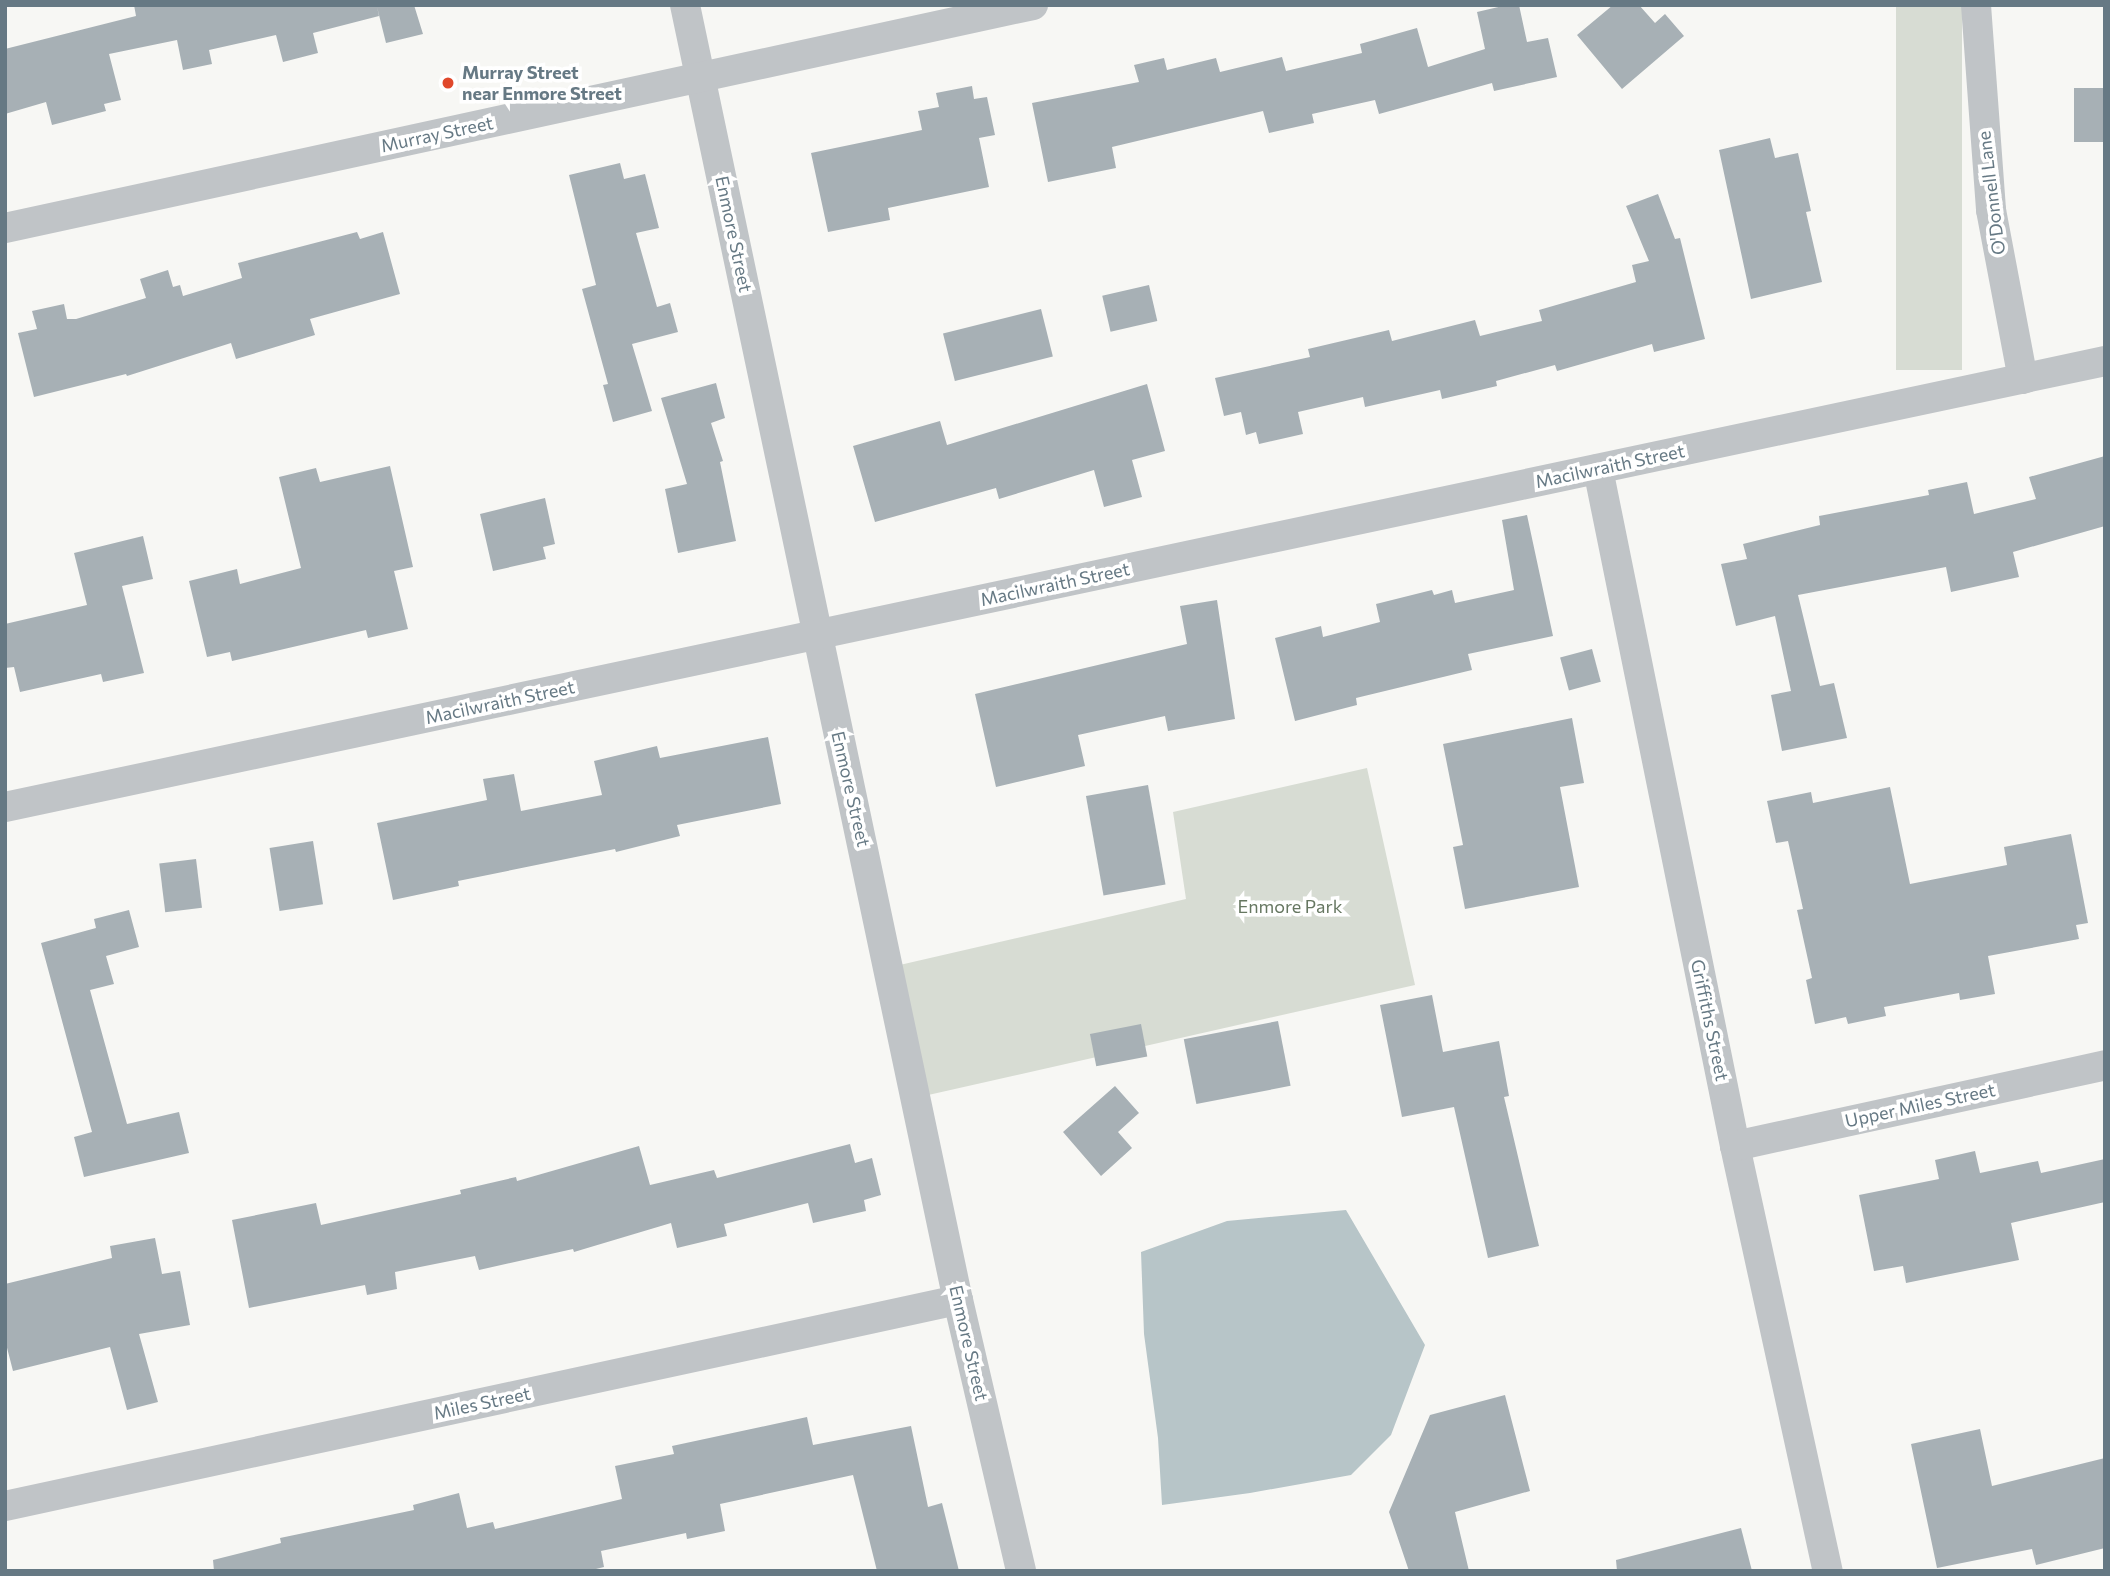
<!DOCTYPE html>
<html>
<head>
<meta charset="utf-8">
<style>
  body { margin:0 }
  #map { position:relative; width:2110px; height:1576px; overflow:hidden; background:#f7f7f4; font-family:Commissioner,sans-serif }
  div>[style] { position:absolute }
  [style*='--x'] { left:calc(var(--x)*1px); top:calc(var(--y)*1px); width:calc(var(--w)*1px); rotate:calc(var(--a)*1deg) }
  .green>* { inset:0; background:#d7dcd3; transform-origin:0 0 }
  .water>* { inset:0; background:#b7c5c8 }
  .building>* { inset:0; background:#a7b0b5; transform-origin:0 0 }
  .street>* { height:30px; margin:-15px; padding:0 15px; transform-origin:15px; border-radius:15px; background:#c0c4c7 }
  .dots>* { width:19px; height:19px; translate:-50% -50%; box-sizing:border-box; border:4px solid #fff; border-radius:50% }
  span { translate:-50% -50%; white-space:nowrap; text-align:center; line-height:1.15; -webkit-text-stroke:7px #fff; paint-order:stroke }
  .poi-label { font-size:18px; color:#667984; font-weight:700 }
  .left { translate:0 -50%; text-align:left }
  .street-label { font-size:18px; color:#667984 }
  .park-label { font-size:18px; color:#667761 }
  .frame { position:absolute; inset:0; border:7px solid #667984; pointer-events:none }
</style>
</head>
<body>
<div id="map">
  <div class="green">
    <div style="left:1896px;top:5px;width:66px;height:365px"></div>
    <div style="clip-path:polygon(1367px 768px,1415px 985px,915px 1098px,891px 967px,1186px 899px,1173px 812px)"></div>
  </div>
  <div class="water">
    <div style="clip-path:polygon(1346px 1210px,1425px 1345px,1391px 1435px,1351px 1475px,1250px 1493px,1162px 1505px,1158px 1438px,1144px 1334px,1141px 1252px,1227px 1221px)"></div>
  </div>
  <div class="building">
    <div style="clip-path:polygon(134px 5px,414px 5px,423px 34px,386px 43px,377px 7px,379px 16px,313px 33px,318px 53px,283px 62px,276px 35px,209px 50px,212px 64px,183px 70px,177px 40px,109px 54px,121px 100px,104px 104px,106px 111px,52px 125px,46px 102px,5px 114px,5px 49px,136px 16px)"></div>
    <div style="clip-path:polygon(1507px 5px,1519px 5px,1527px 42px,1548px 38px,1557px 77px,1494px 91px,1492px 83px,1379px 114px,1375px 100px,1312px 114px,1314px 123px,1269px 133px,1263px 111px,1112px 147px,1116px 168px,1048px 182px,1032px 103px,1139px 82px,1134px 65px,1164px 58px,1167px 70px,1216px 58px,1220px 72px,1282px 57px,1286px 71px,1362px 53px,1360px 44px,1417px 28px,1428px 67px,1485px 49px,1477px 12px)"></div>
    <div style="clip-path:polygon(1613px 5px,1639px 5px,1655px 23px,1665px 14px,1684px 36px,1622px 89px,1577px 35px)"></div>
    <div style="clip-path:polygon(972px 86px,974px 99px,987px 97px,995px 135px,979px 138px,989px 187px,888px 208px,890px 220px,828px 232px,811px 153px,922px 130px,918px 111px,939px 107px,936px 93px)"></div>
    <div style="left:2105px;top:88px;width:54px;height:31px;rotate:90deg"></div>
    <div style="clip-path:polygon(1770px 138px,1775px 158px,1798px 153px,1811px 211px,1806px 212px,1822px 282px,1751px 299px,1719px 150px)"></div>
    <div style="clip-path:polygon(620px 163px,624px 179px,645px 174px,659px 228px,636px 233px,657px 307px,670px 303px,678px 332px,632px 344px,652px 411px,613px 422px,603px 385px,608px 384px,582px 289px,596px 285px,569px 175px)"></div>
    <div style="clip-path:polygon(1658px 194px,1675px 239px,1680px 238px,1705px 339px,1654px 352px,1652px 344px,1557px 371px,1555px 365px,1496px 381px,1497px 386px,1442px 399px,1440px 390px,1365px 407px,1363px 397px,1298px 412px,1303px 434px,1259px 444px,1256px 432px,1246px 435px,1241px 412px,1224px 416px,1215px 378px,1310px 357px,1308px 349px,1389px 330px,1392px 341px,1475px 320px,1480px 336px,1542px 321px,1539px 310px,1636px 282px,1632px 265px,1649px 261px,1626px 206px)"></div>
    <div style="clip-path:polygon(357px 232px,360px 239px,383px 232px,400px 294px,310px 319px,315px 335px,236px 359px,231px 343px,127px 376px,126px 374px,34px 397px,18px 333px,37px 329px,32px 311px,64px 304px,67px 319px,76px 319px,146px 298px,140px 279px,168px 270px,173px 287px,180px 285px,183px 296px,242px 278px,238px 263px)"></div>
    <div style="left:1149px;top:285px;width:37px;height:48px;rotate:77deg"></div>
    <div style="left:1041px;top:309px;width:49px;height:101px;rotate:76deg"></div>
    <div style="clip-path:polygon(716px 383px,725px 418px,711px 423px,723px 461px,720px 462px,736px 541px,678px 553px,665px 489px,687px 484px,661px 398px)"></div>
    <div style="clip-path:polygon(1147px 384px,1165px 451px,1132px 460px,1142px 497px,1104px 507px,1094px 470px,999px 499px,996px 488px,875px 522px,853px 446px,940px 421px,947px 445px)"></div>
    <div style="clip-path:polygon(2105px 456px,2105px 526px,2013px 552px,2019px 577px,1951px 592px,1946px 567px,1798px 595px,1820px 686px,1834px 683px,1847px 738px,1782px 751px,1771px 695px,1791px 691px,1775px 616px,1736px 626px,1721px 564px,1747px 559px,1743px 544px,1820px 525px,1819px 516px,1929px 495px,1928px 490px,1967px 482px,1974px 514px,2036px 499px,2029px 477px)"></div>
    <div style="clip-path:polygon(390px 466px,413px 567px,394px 571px,408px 629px,368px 638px,366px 630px,232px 661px,230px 652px,207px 657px,189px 581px,237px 569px,240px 584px,301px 568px,279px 477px,316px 468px,320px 482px)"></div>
    <div style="clip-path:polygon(545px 498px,555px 544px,543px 547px,546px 559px,493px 571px,480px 514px)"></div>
    <div style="clip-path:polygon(1527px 515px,1553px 636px,1468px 654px,1472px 670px,1356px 698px,1357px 705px,1295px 721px,1275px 638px,1321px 626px,1323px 637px,1380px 622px,1376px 604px,1432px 590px,1434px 595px,1452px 590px,1455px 603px,1514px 590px,1502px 520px)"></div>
    <div style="clip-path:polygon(143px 536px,153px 579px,122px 586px,144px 673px,103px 682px,101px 674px,20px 692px,14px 667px,5px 668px,5px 624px,87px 605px,74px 553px)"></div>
    <div style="clip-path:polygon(1217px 600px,1235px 719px,1168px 731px,1165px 716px,1078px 735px,1085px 766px,996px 787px,975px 694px,1187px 644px,1180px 606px)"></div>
    <div style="left:1592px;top:649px;width:34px;height:33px;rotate:75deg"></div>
    <div style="clip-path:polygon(1572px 718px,1584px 783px,1560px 787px,1579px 887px,1465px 909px,1453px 847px,1463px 845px,1443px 744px)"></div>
    <div style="clip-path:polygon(768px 737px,781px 804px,677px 825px,680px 836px,616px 852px,615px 849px,458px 881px,459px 886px,393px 900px,377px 823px,487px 800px,483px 779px,514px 774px,521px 811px,602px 795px,594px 761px,657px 746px,660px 758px)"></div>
    <div style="left:1148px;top:785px;width:101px;height:63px;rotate:80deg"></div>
    <div style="clip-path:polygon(1890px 787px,1910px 884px,2007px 865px,2004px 847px,2071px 834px,2088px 923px,2076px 925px,2079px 939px,1988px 956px,1995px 994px,1960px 1000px,1959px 993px,1884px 1007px,1886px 1016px,1848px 1024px,1846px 1017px,1815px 1024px,1806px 980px,1812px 978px,1797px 910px,1803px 909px,1788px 841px,1776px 843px,1767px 801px,1811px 792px,1813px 803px)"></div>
    <div style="left:313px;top:841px;width:64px;height:44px;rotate:81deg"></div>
    <div style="left:196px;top:859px;width:49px;height:37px;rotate:83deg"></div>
    <div style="clip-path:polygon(129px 910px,139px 947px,106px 956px,114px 984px,90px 990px,127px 1124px,179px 1112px,189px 1153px,84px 1177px,74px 1137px,92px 1132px,41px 943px,96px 928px,94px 919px)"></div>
    <div style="clip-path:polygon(1432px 995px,1443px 1052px,1499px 1041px,1509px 1096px,1504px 1097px,1539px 1246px,1488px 1258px,1454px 1107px,1402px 1117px,1380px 1005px)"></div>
    <div style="left:1278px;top:1021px;width:66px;height:96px;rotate:79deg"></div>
    <div style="left:1141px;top:1024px;width:33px;height:52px;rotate:79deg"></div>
    <div style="clip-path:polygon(1115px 1086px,1139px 1113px,1118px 1132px,1132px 1148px,1101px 1176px,1063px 1132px)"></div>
    <div style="clip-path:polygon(850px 1144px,855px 1163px,872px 1158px,881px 1195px,864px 1200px,866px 1211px,813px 1223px,808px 1203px,724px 1224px,727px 1236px,677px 1248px,671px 1223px,574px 1252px,573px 1249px,479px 1270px,475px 1256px,395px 1272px,397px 1289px,367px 1295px,365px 1285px,249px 1308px,232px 1220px,316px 1203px,321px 1225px,461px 1194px,460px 1190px,516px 1177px,517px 1181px,639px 1146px,650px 1185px,714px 1170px,717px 1178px)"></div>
    <div style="clip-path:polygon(1975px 1151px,1980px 1173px,2038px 1161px,2041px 1173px,2105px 1159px,2105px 1202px,2011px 1223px,2019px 1260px,1906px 1283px,1903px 1266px,1874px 1271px,1859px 1195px,1939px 1179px,1935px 1160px)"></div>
    <div style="clip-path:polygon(155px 1238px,162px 1274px,180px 1271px,190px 1325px,139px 1334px,158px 1402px,127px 1410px,110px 1347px,13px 1371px,5px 1340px,5px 1284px,112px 1258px,110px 1246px)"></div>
    <div style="clip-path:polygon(1505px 1395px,1530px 1491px,1455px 1512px,1469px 1571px,1409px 1571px,1389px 1512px,1430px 1415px)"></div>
    <div style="clip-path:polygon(807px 1417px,813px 1445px,911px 1426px,928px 1507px,942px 1503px,959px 1571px,877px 1571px,853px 1475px,720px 1504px,725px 1531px,687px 1539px,686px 1533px,601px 1551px,604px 1567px,588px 1571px,214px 1571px,213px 1560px,281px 1543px,280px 1538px,414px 1510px,413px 1505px,459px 1493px,467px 1528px,493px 1522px,495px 1529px,622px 1499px,615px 1466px,674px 1454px,672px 1446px)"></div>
    <div style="clip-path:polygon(1980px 1429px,1992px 1486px,2105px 1458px,2105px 1548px,2036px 1565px,2032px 1549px,1937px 1568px,1911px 1444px)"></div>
    <div style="clip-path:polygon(1741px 1528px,1752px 1571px,1617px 1571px,1616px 1560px)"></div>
  </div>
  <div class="street">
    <div style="--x:685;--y:5;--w:1323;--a:78.1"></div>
    <div style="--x:958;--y:1300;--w:278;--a:76.9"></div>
    <div style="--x:1976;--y:5;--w:206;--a:85.8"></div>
    <div style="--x:1991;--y:210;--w:172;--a:79.3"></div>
    <div style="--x:5;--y:228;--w:1052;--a:-12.24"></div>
    <div style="--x:1598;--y:469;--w:691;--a:78.56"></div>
    <div style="--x:1735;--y:1146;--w:435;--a:77.7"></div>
    <div style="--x:5;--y:807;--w:2147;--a:-11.99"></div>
    <div style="--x:1735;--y:1146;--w:379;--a:-12.3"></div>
    <div style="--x:5;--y:1506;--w:975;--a:-12.2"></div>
  </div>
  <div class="dots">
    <div style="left:448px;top:83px;background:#e0482b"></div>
  </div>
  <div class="poi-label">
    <span class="left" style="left:462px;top:83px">Murray Street<br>near Enmore Street</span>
  </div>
  <div class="street-label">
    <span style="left:437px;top:134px;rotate:-12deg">Murray Street</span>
    <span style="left:1991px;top:193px;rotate:-97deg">O'Donnell Lane</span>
    <span style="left:734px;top:234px;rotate:78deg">Enmore Street</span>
    <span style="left:1610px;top:466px;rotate:-12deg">Macilwraith Street</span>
    <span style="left:1055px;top:584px;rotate:-12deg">Macilwraith Street</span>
    <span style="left:500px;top:702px;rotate:-12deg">Macilwraith Street</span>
    <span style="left:851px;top:789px;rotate:77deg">Enmore Street</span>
    <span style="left:1710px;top:1020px;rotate:78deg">Griffiths Street</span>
    <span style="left:1920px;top:1105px;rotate:-12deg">Upper Miles Street</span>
    <span style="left:969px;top:1343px;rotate:77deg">Enmore Street</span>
    <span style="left:482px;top:1403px;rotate:-12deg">Miles Street</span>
  </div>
  <div class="park-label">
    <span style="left:1290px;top:906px">Enmore Park</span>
  </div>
  <div class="frame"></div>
</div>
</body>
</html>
